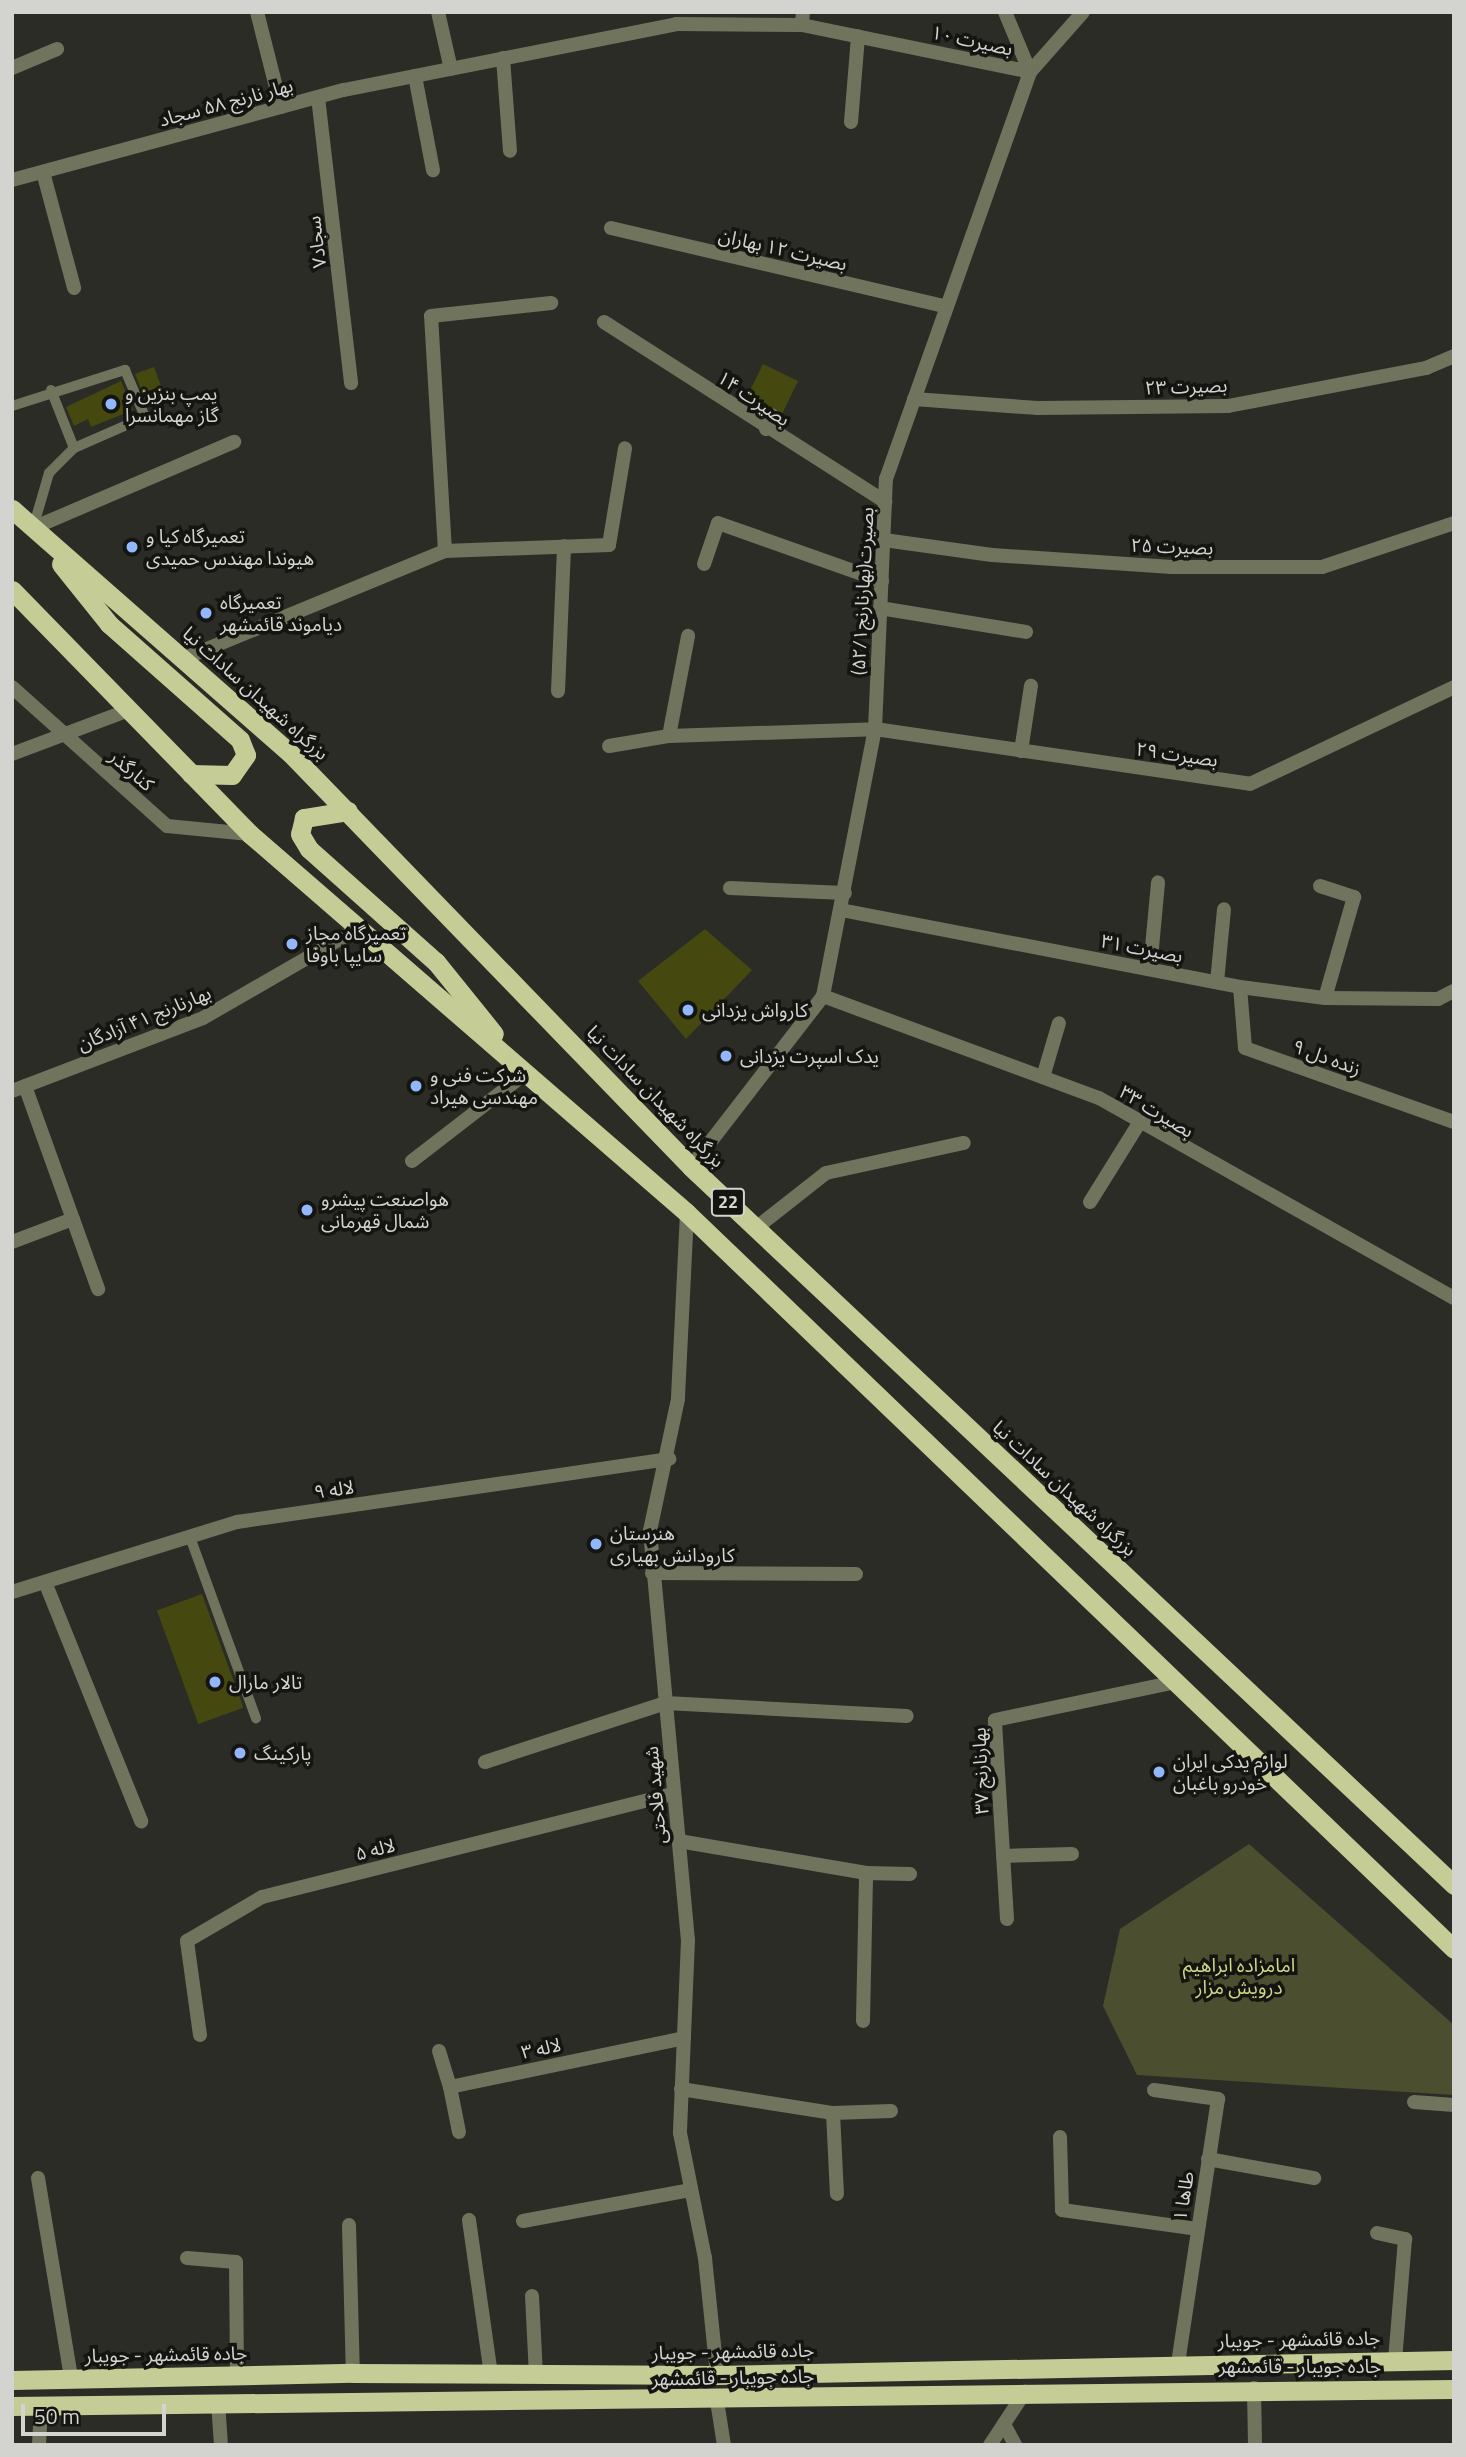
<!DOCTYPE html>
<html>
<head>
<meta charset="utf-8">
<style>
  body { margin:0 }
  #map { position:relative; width:1466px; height:2457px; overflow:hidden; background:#2b2c26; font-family:"Titillium Web","Noto Sans Arabic",sans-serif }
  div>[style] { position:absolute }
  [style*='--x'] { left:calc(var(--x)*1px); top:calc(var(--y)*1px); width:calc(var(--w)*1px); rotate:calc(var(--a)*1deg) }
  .green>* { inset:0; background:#4b4e2f }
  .building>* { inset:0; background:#454910; transform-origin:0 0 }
  .service>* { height:10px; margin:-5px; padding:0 5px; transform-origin:5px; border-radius:5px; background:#71745d }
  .minor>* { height:14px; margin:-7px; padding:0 7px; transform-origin:7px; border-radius:7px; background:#71745d }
  .tertiary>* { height:14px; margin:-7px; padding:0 7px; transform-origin:7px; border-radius:7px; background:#71745d }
  .trunk>* { height:19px; margin:-9.5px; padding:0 9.5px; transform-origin:9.5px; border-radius:9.5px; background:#c5cc96 }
  .dots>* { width:19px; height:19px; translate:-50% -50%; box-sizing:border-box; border:4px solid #141411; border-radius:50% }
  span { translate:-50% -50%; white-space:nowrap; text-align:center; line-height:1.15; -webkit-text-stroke:7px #141411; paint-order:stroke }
  .shield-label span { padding:2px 5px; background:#141411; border:2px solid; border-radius:5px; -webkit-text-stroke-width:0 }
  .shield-label { font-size:18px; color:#d3d3cf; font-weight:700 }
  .street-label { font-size:19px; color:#d3d3cf }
  .poi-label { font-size:19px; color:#d3d3cf }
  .left { translate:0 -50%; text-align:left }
  .park-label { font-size:19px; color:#d0d885 }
  .frame { position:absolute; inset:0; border:14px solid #d3d3cf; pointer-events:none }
  .scale { position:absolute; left:21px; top:2404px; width:145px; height:32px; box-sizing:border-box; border:4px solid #d3d3cf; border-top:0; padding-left:9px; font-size:21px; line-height:24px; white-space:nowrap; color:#d3d3cf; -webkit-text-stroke:5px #141411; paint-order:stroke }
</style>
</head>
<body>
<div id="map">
  <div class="green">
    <div style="clip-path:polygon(1249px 1844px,1454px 2025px,1454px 2095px,1137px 2075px,1103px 2006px,1120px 1929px)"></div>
  </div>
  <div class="building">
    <div style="left:763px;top:364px;width:39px;height:36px;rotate:26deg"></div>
    <div style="left:154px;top:367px;width:32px;height:20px;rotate:70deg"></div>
    <div style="clip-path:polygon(121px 381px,133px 410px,91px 427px,88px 419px,74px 426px,66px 407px)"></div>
    <div style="clip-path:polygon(705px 929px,752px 970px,686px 1039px,638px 981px)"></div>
    <div style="left:202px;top:1594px;width:121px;height:48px;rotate:70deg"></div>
  </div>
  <div class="service">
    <div style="--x:51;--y:390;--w:62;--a:68.4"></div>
    <div style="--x:12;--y:406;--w:119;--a:-17.7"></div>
    <div style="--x:125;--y:370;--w:51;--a:66.9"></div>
    <div style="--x:145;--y:417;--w:77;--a:156.4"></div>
    <div style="--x:74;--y:448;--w:35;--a:135"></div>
    <div style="--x:49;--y:473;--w:57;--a:106.2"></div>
    <div style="--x:190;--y:1537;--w:193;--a:70"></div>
  </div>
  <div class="minor">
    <div style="--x:257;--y:12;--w:98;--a:75.8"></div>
    <div style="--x:438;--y:12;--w:58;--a:77.2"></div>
    <div style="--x:1005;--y:12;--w:65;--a:67.4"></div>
    <div style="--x:802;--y:25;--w:13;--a:-86"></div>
    <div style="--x:503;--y:58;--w:93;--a:85.7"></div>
    <div style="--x:12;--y:68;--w:49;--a:-22.9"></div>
    <div style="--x:415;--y:76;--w:96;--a:79.2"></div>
    <div style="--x:318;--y:97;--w:288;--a:83.4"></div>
    <div style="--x:851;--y:122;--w:86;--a:-85.3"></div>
    <div style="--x:43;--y:172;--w:120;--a:75"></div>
    <div style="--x:611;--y:228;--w:345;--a:13.2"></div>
    <div style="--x:604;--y:322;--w:334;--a:32.6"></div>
    <div style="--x:914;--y:399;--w:124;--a:4.2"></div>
    <div style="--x:1038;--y:408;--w:190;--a:-0.6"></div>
    <div style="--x:1228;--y:406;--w:202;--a:-10.9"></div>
    <div style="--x:1426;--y:368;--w:30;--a:-23"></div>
    <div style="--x:766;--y:429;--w:15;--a:-67"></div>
    <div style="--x:33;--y:528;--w:219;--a:-23.2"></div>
    <div style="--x:884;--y:540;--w:109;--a:7.9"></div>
    <div style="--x:992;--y:555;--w:180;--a:3.8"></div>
    <div style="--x:1172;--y:567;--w:150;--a:0"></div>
    <div style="--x:1322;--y:567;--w:139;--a:-18.4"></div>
    <div style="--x:445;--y:551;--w:235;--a:-93.4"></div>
    <div style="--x:431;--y:316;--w:121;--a:-6.2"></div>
    <div style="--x:704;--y:564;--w:43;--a:-71.1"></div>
    <div style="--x:718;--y:523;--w:174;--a:19.5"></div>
    <div style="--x:880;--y:608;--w:148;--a:9.3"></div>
    <div style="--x:185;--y:658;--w:281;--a:-22.4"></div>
    <div style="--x:445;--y:551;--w:164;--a:-2.1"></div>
    <div style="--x:609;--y:545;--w:98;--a:-80.6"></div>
    <div style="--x:12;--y:687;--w:208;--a:41.9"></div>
    <div style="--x:167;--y:826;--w:83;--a:5.5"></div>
    <div style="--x:558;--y:691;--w:145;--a:-87.6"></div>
    <div style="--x:669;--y:736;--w:102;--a:-79.2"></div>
    <div style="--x:609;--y:746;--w:61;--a:-9.5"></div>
    <div style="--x:669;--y:736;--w:206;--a:-1.9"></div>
    <div style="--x:875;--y:729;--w:379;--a:8.3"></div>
    <div style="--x:1250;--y:784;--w:226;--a:-25.4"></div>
    <div style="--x:1021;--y:751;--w:66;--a:-81.3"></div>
    <div style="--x:12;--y:754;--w:125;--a:-20.6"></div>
    <div style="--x:1320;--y:886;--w:36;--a:18"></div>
    <div style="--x:1354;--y:897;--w:105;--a:106"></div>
    <div style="--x:730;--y:888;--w:115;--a:2.5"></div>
    <div style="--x:841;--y:910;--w:406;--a:10.9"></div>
    <div style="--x:1240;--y:987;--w:86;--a:7.4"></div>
    <div style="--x:1325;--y:998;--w:113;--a:0.5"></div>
    <div style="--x:1438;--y:999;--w:18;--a:-27"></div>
    <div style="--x:1150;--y:969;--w:87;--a:-84.7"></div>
    <div style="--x:1217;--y:982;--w:73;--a:-84.5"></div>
    <div style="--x:1240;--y:987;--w:61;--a:85.3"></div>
    <div style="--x:1245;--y:1048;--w:222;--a:19.5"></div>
    <div style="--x:823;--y:996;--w:294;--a:20.3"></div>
    <div style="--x:1099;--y:1098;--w:407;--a:29.4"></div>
    <div style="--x:1043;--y:1077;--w:56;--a:-73.5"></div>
    <div style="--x:25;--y:1086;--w:216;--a:70.2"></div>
    <div style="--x:12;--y:1091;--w:204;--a:-20.9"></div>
    <div style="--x:203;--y:1018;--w:180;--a:-30"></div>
    <div style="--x:412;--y:1161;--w:144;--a:-37.7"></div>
    <div style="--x:1090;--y:1202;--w:91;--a:-58.1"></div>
    <div style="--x:687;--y:1213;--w:186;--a:92.8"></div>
    <div style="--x:678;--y:1399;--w:135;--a:102"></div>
    <div style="--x:650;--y:1531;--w:411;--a:84.7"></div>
    <div style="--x:688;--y:1940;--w:193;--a:92.4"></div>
    <div style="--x:680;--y:2133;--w:127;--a:78.7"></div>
    <div style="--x:705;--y:2258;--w:118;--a:84.1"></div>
    <div style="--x:756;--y:1228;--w:89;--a:-38.2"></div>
    <div style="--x:826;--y:1173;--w:141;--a:-12.3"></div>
    <div style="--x:12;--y:1242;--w:65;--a:-20.7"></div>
    <div style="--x:652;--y:1573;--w:204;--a:0.3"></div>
    <div style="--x:45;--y:1582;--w:258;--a:68.1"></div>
    <div style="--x:12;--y:1592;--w:236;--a:-17.3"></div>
    <div style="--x:237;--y:1522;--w:437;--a:-8.3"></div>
    <div style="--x:485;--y:1762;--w:190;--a:-18.1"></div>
    <div style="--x:666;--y:1703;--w:241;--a:3.1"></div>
    <div style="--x:679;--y:1841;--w:190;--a:9.7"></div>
    <div style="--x:866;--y:1873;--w:44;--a:1.3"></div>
    <div style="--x:1003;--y:1856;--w:69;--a:-1.7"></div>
    <div style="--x:1007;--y:1919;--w:199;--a:-93.5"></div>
    <div style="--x:995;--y:1720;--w:184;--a:-11.9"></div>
    <div style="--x:863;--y:2021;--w:148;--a:-88.8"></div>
    <div style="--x:200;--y:2035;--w:95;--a:-97.9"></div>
    <div style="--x:187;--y:1941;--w:87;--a:-30.4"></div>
    <div style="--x:262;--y:1897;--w:424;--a:-14.1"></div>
    <div style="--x:439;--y:2051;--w:38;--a:73"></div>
    <div style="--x:681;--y:2089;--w:154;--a:9"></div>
    <div style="--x:833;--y:2113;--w:81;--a:87.2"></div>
    <div style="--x:1154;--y:2090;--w:65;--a:8"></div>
    <div style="--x:1218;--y:2099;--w:268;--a:98.6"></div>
    <div style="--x:1414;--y:2102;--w:40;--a:4.3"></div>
    <div style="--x:833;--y:2113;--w:58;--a:-2"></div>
    <div style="--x:459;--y:2132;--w:46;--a:-101.3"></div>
    <div style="--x:450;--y:2087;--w:239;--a:-11.8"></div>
    <div style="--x:1060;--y:2137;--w:73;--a:88.4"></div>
    <div style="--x:1062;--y:2210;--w:136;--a:8"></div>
    <div style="--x:1208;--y:2159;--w:108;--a:10.2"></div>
    <div style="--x:38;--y:2178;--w:203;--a:80.6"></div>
    <div style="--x:469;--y:2220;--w:157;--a:81.9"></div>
    <div style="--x:523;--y:2221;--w:171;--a:-10.5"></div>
    <div style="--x:349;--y:2225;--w:148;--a:88.5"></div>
    <div style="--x:1377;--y:2233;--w:29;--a:12"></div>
    <div style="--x:1405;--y:2239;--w:121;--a:94.7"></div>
    <div style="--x:187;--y:2258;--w:49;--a:4.7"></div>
    <div style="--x:236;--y:2262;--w:113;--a:89.5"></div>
    <div style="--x:532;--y:2296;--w:78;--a:87.1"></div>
    <div style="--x:1254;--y:2388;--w:57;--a:89"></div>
    <div style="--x:717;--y:2401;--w:45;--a:81"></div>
    <div style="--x:218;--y:2402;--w:43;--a:86"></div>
    <div style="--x:1004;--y:2424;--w:24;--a:62"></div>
    <div style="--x:39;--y:2445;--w:40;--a:-87.1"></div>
    <div style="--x:990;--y:2445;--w:64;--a:-56.6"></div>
  </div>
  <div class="tertiary">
    <div style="--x:12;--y:180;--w:344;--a:-15.2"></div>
    <div style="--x:344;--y:90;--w:338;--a:-11.2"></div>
    <div style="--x:676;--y:24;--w:126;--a:0.5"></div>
    <div style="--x:802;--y:25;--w:233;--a:11.6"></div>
    <div style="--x:691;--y:1167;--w:216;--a:-52.3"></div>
    <div style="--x:823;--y:996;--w:272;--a:-79"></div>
    <div style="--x:875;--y:729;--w:250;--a:-87.5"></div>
    <div style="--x:886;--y:479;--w:432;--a:-70.5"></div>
    <div style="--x:1030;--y:72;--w:80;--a:-48.5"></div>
  </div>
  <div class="trunk">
    <div style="--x:12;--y:509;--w:370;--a:41.3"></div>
    <div style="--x:290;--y:753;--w:576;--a:45.91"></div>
    <div style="--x:691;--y:1167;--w:1048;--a:43.26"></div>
    <div style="--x:61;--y:564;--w:77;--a:51.3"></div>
    <div style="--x:109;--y:624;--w:175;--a:41.5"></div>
    <div style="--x:240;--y:740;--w:16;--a:68"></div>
    <div style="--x:246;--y:755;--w:24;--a:125"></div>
    <div style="--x:232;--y:775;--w:41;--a:-178.6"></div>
    <div style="--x:12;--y:590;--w:341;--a:45.7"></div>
    <div style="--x:250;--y:834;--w:578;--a:40.93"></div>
    <div style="--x:687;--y:1213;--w:1063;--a:43.82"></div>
    <div style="--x:348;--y:811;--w:45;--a:171"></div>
    <div style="--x:304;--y:818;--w:16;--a:104"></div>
    <div style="--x:300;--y:834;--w:17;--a:59"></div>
    <div style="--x:309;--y:849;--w:170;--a:41.7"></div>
    <div style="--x:436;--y:962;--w:92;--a:51.1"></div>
    <div style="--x:12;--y:2380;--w:341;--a:-1.2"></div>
    <div style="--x:353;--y:2373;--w:364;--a:0.3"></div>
    <div style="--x:717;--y:2375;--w:737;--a:-1.17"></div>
    <div style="--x:12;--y:2406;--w:1442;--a:-0.68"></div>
  </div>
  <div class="dots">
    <div style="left:111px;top:404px;background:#93b7fd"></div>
    <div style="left:132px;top:547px;background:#93b7fd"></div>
    <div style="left:206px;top:613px;background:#93b7fd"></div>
    <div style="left:292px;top:944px;background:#93b7fd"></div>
    <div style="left:688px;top:1010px;background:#93b7fd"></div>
    <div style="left:726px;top:1056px;background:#93b7fd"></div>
    <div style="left:416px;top:1086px;background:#93b7fd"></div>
    <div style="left:307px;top:1210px;background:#93b7fd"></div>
    <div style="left:596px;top:1544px;background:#93b7fd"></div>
    <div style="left:215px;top:1682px;background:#93b7fd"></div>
    <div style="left:240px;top:1753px;background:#93b7fd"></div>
    <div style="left:1159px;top:1772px;background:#93b7fd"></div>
  </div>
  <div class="shield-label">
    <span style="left:728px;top:1202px">22</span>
  </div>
  <div class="street-label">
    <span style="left:972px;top:40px;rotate:12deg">بصیرت ۱۰</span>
    <span style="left:226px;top:102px;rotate:-15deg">بهار نارنج ۵۸ سجاد</span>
    <span style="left:316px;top:242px;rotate:-97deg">سجاد۷</span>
    <span style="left:783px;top:249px;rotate:13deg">بصیرت ۱۲ بهاران</span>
    <span style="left:1186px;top:386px;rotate:-2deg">بصیرت ۲۳</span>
    <span style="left:754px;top:398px;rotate:34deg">بصیرت ۱۴</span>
    <span style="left:1172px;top:546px;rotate:2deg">بصیرت ۲۵</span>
    <span style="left:862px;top:591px;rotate:-87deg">بصیرت(بهارنارنج۵۲/۱)</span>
    <span style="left:256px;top:693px;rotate:42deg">بزرگراه شهیدان سادات نیا</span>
    <span style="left:1177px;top:754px;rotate:8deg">بصیرت ۲۹</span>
    <span style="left:132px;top:770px;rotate:41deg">کنارگذر</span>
    <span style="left:1142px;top:948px;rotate:11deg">بصیرت ۳۱</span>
    <span style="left:144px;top:1018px;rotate:-22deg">بهارنارنج ۴۱ آزادگان</span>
    <span style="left:1327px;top:1057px;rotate:20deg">زنده دل ۹</span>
    <span style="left:656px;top:1096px;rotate:46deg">بزرگراه شهیدان سادات نیا</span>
    <span style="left:1157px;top:1111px;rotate:31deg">بصیرت ۳۳</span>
    <span style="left:1065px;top:1488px;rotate:43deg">بزرگراه شهیدان سادات نیا</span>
    <span style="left:334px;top:1489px;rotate:-8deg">لاله ۹</span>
    <span style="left:980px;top:1771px;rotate:-92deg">بهارنارنج ۳۷</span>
    <span style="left:655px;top:1795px;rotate:-95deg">شهید فلاحتی</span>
    <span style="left:375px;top:1849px;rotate:-14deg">لاله ۵</span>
    <span style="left:541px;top:2048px;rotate:-12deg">لاله ۳</span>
    <span style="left:1183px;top:2196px;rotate:-81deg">طاها ۱</span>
    <span style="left:1299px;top:2339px;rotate:-1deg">جاده قائمشهر - جویبار</span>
    <span style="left:733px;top:2351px;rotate:-1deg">جاده قائمشهر - جویبار</span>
    <span style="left:166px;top:2354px;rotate:-1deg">جاده قائمشهر - جویبار</span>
    <span style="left:1300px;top:2366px">جاده جویبار - قائمشهر</span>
    <span style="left:733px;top:2377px;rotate:-1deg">جاده جویبار - قائمشهر</span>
  </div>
  <div class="poi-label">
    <span class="left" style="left:125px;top:404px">پمپ بنزین و<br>گاز مهمانسرا</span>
    <span class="left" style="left:146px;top:547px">تعمیرگاه کیا و<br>هیوندا مهندس حمیدی</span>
    <span class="left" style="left:220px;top:613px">تعمیرگاه<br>دیاموند قائمشهر</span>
    <span class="left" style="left:306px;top:944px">تعمیرگاه مجاز<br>سایپا باوفا</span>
    <span class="left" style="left:702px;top:1010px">کارواش یزدانی</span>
    <span class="left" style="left:740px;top:1056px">یدک اسپرت یزدانی</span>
    <span class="left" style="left:430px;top:1086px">شرکت فنی و<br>مهندسی هیراد</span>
    <span class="left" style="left:321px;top:1210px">هواصنعت پیشرو<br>شمال قهرمانی</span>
    <span class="left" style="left:610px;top:1544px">هنرستان<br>کارودانش بهیاری</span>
    <span class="left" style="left:229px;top:1682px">تالار مارال</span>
    <span class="left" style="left:254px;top:1753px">پارکینگ</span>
    <span class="left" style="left:1173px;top:1772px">لوازم یدکی ایران<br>خودرو باغبان</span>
  </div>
  <div class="park-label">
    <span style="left:1239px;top:1976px">امامزاده ابراهیم<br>درویش مزار</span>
  </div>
  <div class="frame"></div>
  <div class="scale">50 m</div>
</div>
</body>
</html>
